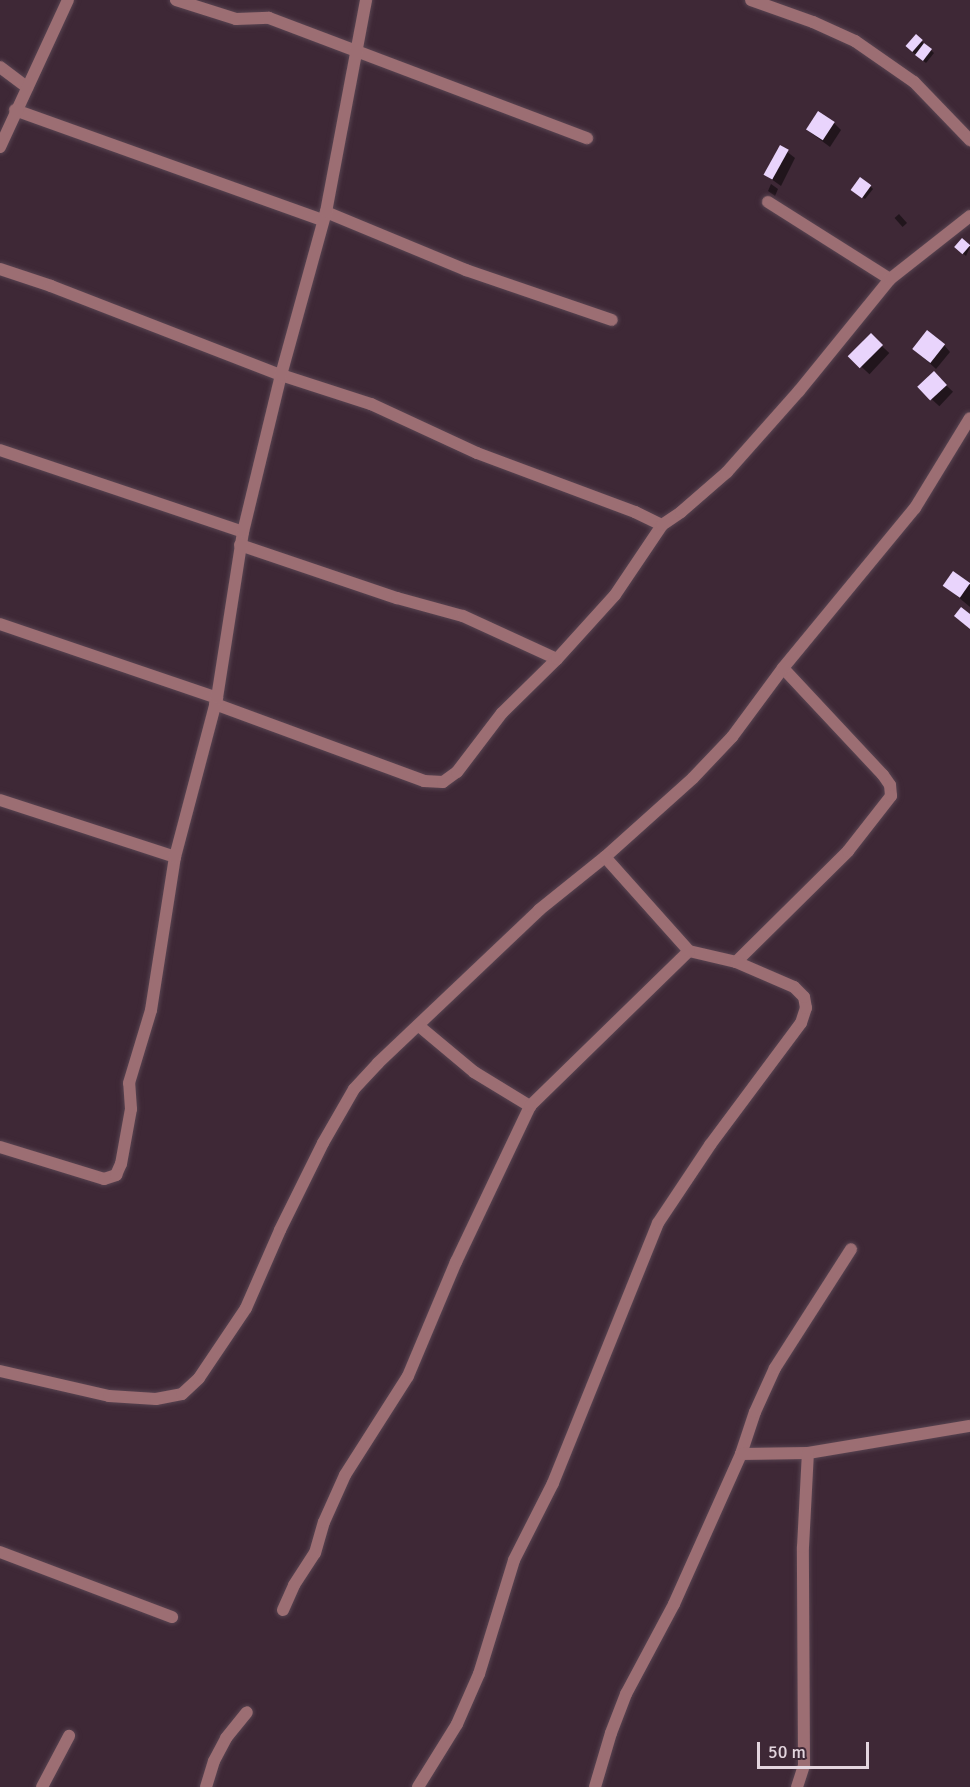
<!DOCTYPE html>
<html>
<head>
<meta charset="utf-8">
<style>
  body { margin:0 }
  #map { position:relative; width:970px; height:1787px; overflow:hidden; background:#3e2836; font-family:Signika,sans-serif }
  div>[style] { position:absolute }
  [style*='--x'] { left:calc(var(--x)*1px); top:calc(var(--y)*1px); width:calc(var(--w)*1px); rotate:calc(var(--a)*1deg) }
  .shadow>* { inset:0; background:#0007; transform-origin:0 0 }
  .building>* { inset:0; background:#e9d4fc; transform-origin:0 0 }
  .roads { filter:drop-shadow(0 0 2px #584451) drop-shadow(0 0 2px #584451) }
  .street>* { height:12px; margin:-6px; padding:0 6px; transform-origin:6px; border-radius:6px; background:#9c6e73 }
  span { translate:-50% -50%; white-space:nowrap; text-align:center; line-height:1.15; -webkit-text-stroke:6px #3e2836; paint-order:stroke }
  .scale { position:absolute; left:757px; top:1742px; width:112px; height:27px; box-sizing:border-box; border:3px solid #e3d5de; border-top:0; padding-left:8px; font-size:18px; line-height:21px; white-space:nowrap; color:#e3d5de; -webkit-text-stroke:4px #3e2836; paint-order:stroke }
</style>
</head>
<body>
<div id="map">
  <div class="shadow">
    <div style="clip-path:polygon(916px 36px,934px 53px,926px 63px,910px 50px)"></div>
    <div style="clip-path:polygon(834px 123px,841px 130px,830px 147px,807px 130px)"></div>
    <div style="clip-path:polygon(781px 147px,795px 158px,781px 186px,767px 176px)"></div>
    <div style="clip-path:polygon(771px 184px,778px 189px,775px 196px,768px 191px)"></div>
    <div style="clip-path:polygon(870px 186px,873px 189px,865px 199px,856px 193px)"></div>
    <div style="left:899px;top:214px;width:12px;height:6px;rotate:48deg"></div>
    <div style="clip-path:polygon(962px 240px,970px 247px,966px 256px,956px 247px)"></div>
    <div style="left:871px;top:336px;width:25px;height:29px;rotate:43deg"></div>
    <div style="clip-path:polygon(944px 345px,950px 352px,936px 369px,914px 349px)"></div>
    <div style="left:934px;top:374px;width:26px;height:20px;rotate:43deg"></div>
    <div style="clip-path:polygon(954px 573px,970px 585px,970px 607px,945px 586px)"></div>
  </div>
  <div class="building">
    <div style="left:916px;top:34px;width:9px;height:16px;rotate:41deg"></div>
    <div style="left:924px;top:43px;width:10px;height:15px;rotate:37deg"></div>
    <div style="left:818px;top:111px;width:20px;height:22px;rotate:33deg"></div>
    <div style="left:780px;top:145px;width:10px;height:34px;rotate:29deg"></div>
    <div style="left:860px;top:177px;width:14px;height:16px;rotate:36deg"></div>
    <div style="left:962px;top:238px;width:11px;height:12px;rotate:41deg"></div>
    <div style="left:927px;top:330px;width:23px;height:24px;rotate:38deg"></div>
    <div style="left:871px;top:333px;width:17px;height:33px;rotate:45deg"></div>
    <div style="left:934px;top:371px;width:19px;height:23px;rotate:47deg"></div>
    <div style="left:953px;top:571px;width:21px;height:18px;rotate:35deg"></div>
    <div style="clip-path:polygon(961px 607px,970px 614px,970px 629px,954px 616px)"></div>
  </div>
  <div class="roads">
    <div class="street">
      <div style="--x:176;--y:0;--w:63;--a:17.6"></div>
      <div style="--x:236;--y:19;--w:33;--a:-2"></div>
      <div style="--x:269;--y:18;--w:340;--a:20.7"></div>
      <div style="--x:751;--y:0;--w:66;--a:19.5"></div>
      <div style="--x:813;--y:22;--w:46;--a:24.3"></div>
      <div style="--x:855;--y:41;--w:72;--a:34.8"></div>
      <div style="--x:914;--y:82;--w:81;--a:46"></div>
      <div style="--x:0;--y:67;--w:34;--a:37"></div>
      <div style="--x:15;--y:110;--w:327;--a:19.7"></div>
      <div style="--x:0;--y:147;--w:162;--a:-65.2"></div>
      <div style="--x:768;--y:202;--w:144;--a:32.3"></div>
      <div style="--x:326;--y:212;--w:152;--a:22.5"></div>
      <div style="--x:466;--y:270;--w:154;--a:18.9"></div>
      <div style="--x:0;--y:269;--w:54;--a:18.4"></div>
      <div style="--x:51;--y:286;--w:247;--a:21.2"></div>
      <div style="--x:281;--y:375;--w:95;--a:17.9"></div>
      <div style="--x:371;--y:404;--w:117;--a:24.8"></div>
      <div style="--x:477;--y:453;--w:169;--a:20.5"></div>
      <div style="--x:635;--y:512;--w:30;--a:26"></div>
      <div style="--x:0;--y:450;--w:256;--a:18.6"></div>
      <div style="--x:240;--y:545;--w:166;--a:18.7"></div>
      <div style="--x:397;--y:598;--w:68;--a:15.3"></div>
      <div style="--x:463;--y:616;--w:103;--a:24.6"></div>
      <div style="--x:0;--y:624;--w:229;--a:18.8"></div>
      <div style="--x:215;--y:704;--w:223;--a:20.2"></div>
      <div style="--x:424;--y:781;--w:19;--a:3"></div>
      <div style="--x:443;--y:782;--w:17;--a:-36"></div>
      <div style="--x:457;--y:772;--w:74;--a:-52.7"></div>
      <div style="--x:502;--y:713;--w:77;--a:-44.5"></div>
      <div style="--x:557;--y:659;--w:86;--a:-47.8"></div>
      <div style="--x:615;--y:595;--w:84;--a:-56.1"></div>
      <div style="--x:662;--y:525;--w:23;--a:-34"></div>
      <div style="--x:681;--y:512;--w:61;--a:-41"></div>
      <div style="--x:727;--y:472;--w:108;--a:-48.4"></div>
      <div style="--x:799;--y:391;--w:144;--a:-50.9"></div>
      <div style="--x:890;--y:279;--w:102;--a:-38.2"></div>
      <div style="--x:0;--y:800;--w:184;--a:18"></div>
      <div style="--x:689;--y:951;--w:48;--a:13.2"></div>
      <div style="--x:736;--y:962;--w:158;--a:-44.7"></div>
      <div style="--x:848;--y:851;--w:70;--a:-52"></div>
      <div style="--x:891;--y:796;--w:11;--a:-95"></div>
      <div style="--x:890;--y:785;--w:12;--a:-125"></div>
      <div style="--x:883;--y:775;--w:146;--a:-133.1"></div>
      <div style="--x:419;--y:1026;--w:72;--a:39.9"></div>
      <div style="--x:474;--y:1072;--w:66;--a:31.3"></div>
      <div style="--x:0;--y:1147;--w:109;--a:17.1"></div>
      <div style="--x:104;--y:1179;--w:13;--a:-18"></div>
      <div style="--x:116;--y:1175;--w:12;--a:-66"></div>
      <div style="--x:121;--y:1164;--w:56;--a:-79.7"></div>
      <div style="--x:131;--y:1109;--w:26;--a:-94"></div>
      <div style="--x:129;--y:1083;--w:76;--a:-73.2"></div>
      <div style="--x:151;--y:1010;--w:155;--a:-81.1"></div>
      <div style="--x:175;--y:857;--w:164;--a:-75.2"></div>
      <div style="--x:217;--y:698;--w:168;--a:-81.1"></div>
      <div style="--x:243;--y:532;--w:162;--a:-76.4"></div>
      <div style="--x:281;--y:375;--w:169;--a:-74.6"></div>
      <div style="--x:326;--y:212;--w:216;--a:-79.3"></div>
      <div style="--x:0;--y:1371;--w:112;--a:12.9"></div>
      <div style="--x:109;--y:1396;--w:47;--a:3.7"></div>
      <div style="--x:156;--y:1399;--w:26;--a:-11"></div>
      <div style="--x:182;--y:1394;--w:23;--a:-43"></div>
      <div style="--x:199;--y:1378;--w:84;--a:-56.1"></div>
      <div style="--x:246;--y:1308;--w:85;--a:-66.4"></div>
      <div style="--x:280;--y:1230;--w:97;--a:-63.7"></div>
      <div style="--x:323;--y:1143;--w:62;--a:-60.1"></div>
      <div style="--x:354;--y:1089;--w:35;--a:-47"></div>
      <div style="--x:378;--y:1063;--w:222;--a:-43.5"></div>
      <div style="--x:539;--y:910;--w:85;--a:-38.8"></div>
      <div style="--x:605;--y:857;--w:118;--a:-41.9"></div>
      <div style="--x:693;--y:778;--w:57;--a:-46.4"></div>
      <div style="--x:732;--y:737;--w:86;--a:-53.5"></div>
      <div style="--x:783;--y:668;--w:207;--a:-50.5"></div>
      <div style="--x:915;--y:508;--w:105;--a:-58.6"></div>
      <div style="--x:741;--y:1454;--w:44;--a:-71.6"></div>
      <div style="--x:755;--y:1412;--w:48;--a:-65.6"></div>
      <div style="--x:775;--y:1368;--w:141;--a:-57.4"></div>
      <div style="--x:0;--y:1552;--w:184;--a:20.7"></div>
      <div style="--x:283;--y:1610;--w:27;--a:-66"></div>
      <div style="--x:294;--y:1585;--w:38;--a:-57"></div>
      <div style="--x:315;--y:1553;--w:32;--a:-74"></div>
      <div style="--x:324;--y:1522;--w:51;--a:-65.9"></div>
      <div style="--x:345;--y:1475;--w:117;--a:-57.5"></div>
      <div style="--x:408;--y:1376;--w:124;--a:-67.2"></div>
      <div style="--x:456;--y:1262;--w:173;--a:-64.6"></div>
      <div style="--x:530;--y:1106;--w:222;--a:-44.3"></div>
      <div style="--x:689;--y:951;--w:126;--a:-131.8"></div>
      <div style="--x:42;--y:1787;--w:58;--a:-62.1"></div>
      <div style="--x:206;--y:1787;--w:27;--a:-73"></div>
      <div style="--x:214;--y:1761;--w:26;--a:-62"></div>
      <div style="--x:226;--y:1738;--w:33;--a:-51"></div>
      <div style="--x:418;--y:1787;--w:74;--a:-58.2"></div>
      <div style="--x:457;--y:1724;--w:55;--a:-66.3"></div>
      <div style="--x:479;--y:1674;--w:119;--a:-72.9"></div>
      <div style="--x:514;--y:1560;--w:86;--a:-63.1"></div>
      <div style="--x:553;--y:1483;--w:280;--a:-68"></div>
      <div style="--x:658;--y:1223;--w:94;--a:-56.3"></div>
      <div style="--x:710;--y:1145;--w:152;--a:-53.3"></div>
      <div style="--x:801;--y:1023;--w:16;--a:-72"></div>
      <div style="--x:806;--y:1008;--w:11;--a:-100"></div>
      <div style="--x:804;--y:997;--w:14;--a:-135"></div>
      <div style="--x:794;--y:987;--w:63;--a:-156.7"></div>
      <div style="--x:595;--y:1787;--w:56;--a:-73.5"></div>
      <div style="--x:611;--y:1733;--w:42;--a:-69"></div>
      <div style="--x:626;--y:1694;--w:102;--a:-61.9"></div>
      <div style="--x:674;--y:1604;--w:164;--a:-65.9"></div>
      <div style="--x:741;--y:1454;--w:67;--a:-0.9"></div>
      <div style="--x:808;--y:1453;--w:164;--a:-9.5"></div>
      <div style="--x:797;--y:1787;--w:23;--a:-72"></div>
      <div style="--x:804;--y:1765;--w:218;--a:-90.3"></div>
      <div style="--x:803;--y:1547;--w:94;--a:-87"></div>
    </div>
  </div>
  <div class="scale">50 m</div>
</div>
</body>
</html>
